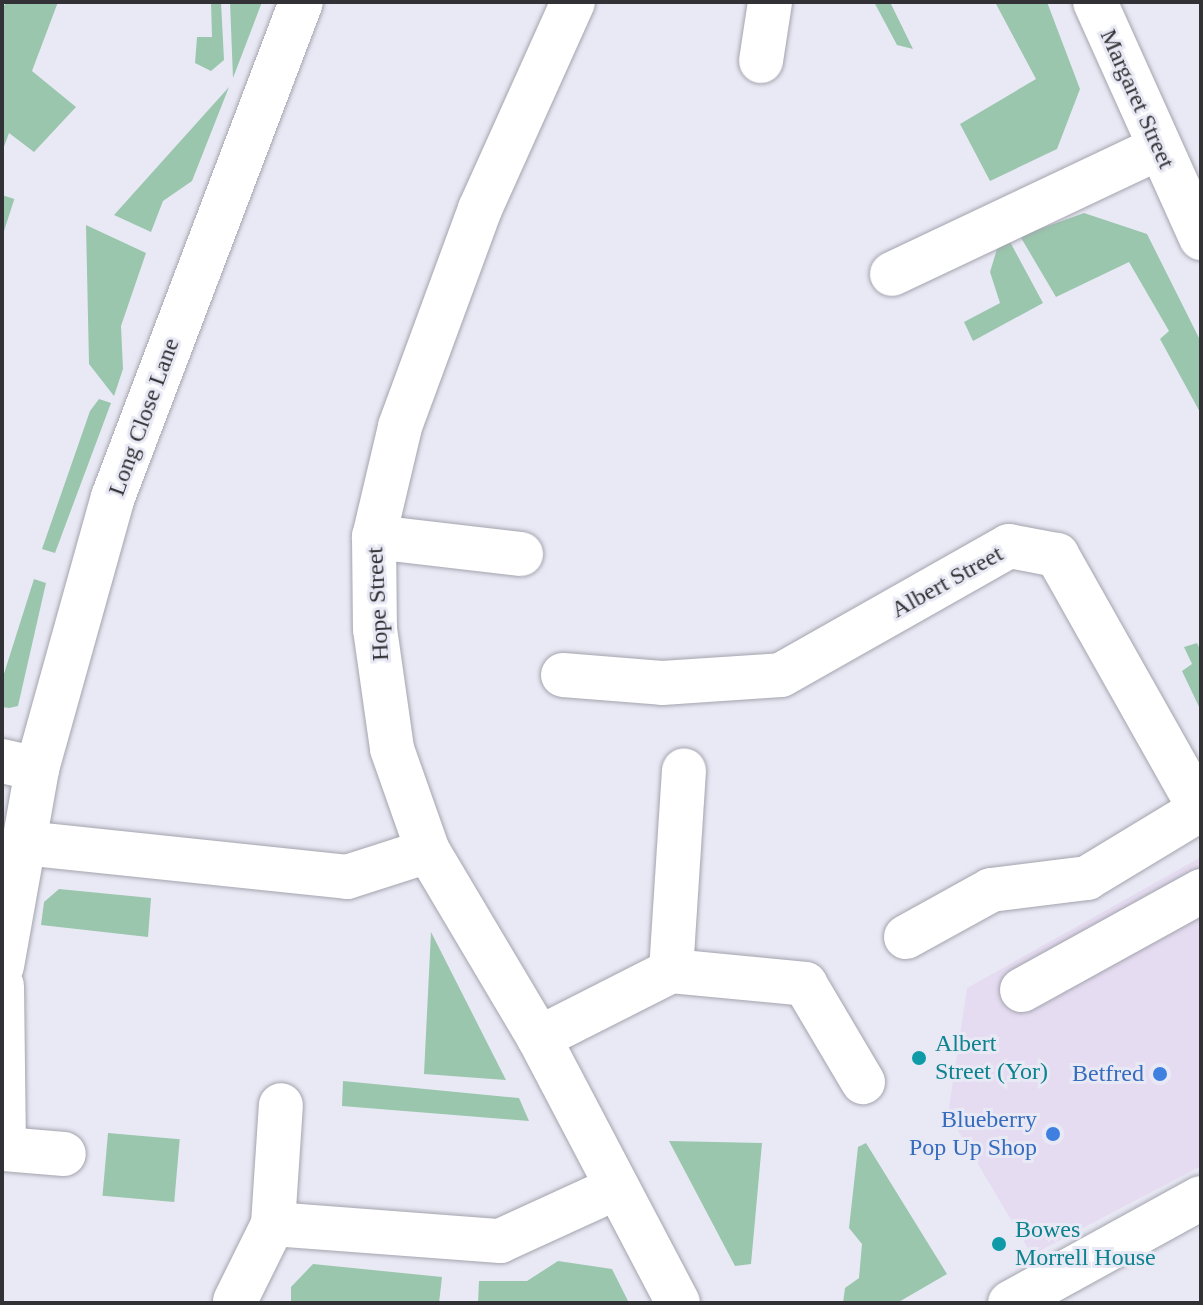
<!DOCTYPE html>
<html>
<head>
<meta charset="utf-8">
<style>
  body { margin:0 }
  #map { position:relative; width:1203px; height:1305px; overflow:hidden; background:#e9e9f5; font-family:"Times New Roman",serif }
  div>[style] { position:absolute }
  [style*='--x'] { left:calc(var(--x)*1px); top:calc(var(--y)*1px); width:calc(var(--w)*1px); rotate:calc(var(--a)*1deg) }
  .commercial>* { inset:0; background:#e6dcf1 }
  .green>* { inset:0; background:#9ac6ad; transform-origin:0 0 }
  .roads { filter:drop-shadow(0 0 2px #a3a4ae) drop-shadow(0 0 2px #a3a4ae) }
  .minor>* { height:44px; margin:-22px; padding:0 22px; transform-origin:22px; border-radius:22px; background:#fff }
  .dots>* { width:22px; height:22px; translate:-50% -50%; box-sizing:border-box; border:4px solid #e9e9f5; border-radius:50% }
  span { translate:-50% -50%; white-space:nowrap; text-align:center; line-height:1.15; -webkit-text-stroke:6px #e9e9f5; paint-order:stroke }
  .street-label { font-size:24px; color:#323236 }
  .culture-label { font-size:24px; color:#0d838f }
  .left { translate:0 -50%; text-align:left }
  .shop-label { font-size:24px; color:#366cbe }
  .right { translate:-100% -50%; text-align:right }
  .frame { position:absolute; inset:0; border:4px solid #323236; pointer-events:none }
</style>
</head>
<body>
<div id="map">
  <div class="commercial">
    <div style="clip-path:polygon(1201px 857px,1201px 1166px,1032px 1255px,948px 1114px,967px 988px)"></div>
  </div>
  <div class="green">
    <div style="clip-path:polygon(7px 2px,58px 2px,32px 71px,76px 107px,34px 152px,9px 133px,2px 152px,2px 8px)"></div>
    <div style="clip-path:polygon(211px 2px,221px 2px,224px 60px,211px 71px,195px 63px,197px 37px,212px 37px)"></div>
    <div style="clip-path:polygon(230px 2px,262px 2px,233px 78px)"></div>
    <div style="clip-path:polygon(874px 2px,890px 2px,913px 49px,897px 45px)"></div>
    <div style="clip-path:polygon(995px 2px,1047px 2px,1080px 89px,1057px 149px,990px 181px,960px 124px,1036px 79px)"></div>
    <div style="clip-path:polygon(229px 87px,192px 181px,163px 201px,151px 232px,114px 215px)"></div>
    <div style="left:2px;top:195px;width:13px;height:163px;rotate:18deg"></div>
    <div style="clip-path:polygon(1084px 213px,1147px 234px,1201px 342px,1201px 414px,1160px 339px,1169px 331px,1129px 262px,1056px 297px,1020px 236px)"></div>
    <div style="clip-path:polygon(86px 225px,146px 253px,121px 326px,123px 369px,114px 396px,89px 364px)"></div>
    <div style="clip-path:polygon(1009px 240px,1043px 303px,973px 341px,964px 322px,1000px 303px,990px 272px,997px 249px)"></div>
    <div style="clip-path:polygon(99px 399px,111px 403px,55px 553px,42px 549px,90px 411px)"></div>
    <div style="clip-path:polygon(34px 579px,46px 583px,18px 706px,9px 708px,2px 707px,2px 680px)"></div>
    <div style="clip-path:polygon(1197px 643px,1201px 651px,1201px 711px,1182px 671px,1192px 664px,1184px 647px)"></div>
    <div style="clip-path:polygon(59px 889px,151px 898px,148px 937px,41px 925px,44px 902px)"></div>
    <div style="clip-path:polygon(431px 932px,506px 1080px,424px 1074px)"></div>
    <div style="clip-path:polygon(343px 1081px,519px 1098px,529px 1121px,342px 1106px)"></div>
    <div style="left:108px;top:1133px;width:72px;height:63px;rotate:5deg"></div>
    <div style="clip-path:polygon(669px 1141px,762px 1143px,751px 1264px,735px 1266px)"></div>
    <div style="clip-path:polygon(866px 1143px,947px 1274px,897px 1303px,843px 1303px,845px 1288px,859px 1278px,862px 1244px,849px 1228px,858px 1147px)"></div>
    <div style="clip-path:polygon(558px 1261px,612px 1269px,629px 1303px,478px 1303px,479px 1281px,527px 1281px)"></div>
    <div style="clip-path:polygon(313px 1264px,442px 1277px,439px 1303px,291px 1303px,291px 1287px)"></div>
  </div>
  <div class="roads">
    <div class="minor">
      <div style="--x:573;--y:2;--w:227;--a:114.2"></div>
      <div style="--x:480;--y:209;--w:232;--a:110.2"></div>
      <div style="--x:400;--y:427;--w:113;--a:103.3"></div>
      <div style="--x:374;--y:537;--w:92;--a:89.4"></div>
      <div style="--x:375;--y:629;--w:121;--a:81.9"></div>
      <div style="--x:392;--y:749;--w:108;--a:70.6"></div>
      <div style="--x:428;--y:851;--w:217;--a:59.3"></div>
      <div style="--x:539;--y:1038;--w:299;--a:62.3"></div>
      <div style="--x:1095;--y:2;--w:259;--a:65.8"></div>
      <div style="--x:761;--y:61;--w:60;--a:-81.3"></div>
      <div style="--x:892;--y:274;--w:293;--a:-25.3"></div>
      <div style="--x:374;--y:537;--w:148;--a:6.6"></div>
      <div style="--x:563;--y:675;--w:99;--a:4.6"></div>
      <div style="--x:662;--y:683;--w:119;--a:-3.8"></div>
      <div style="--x:781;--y:675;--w:262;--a:-29.5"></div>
      <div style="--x:1009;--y:546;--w:49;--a:10.6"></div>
      <div style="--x:1057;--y:555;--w:291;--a:60.6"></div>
      <div style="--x:2;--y:761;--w:36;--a:13"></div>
      <div style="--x:24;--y:843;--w:325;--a:6"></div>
      <div style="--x:347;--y:877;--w:85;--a:-17.8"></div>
      <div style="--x:906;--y:937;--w:97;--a:-28.9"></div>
      <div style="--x:991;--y:890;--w:97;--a:-7.1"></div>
      <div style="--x:1087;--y:878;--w:133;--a:-31.2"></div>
      <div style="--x:2;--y:966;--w:200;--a:-79.9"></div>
      <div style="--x:37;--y:769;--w:282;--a:-74.4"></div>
      <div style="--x:113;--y:497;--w:529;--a:-69.2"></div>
      <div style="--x:671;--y:971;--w:201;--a:-86.3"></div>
      <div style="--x:2;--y:986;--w:163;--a:89.3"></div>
      <div style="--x:4;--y:1149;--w:60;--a:4.8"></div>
      <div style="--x:1022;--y:990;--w:205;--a:-28.9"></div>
      <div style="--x:539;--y:1038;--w:148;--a:-26.9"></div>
      <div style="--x:671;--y:971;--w:135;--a:5.5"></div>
      <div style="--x:805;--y:984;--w:114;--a:59.4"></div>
      <div style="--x:273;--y:1224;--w:119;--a:-86.2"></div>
      <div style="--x:235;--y:1301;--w:86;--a:-63.7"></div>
      <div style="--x:273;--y:1224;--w:228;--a:4.3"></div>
      <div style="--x:500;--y:1241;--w:128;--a:-24.6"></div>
      <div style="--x:1010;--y:1303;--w:218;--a:-28.8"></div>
    </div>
  </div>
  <div class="dots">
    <div style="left:919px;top:1058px;background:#0f9aa8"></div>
    <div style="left:1160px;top:1074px;background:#3f7fe0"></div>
    <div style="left:1053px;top:1134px;background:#3f7fe0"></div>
    <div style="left:999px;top:1244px;background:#0f9aa8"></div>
  </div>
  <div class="street-label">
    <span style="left:1137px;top:99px;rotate:66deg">Margaret Street</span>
    <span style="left:144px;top:417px;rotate:-70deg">Long Close Lane</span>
    <span style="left:947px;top:582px;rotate:-29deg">Albert Street</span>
    <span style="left:378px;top:604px;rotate:-93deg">Hope Street</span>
  </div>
  <div class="culture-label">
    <span class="left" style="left:935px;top:1058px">Albert<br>Street (Yor)</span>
    <span class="left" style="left:1015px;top:1244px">Bowes<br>Morrell House</span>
  </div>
  <div class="shop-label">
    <span class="right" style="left:1144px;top:1074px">Betfred</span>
    <span class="right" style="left:1037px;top:1134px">Blueberry<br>Pop Up Shop</span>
  </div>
  <div class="frame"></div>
</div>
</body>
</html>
